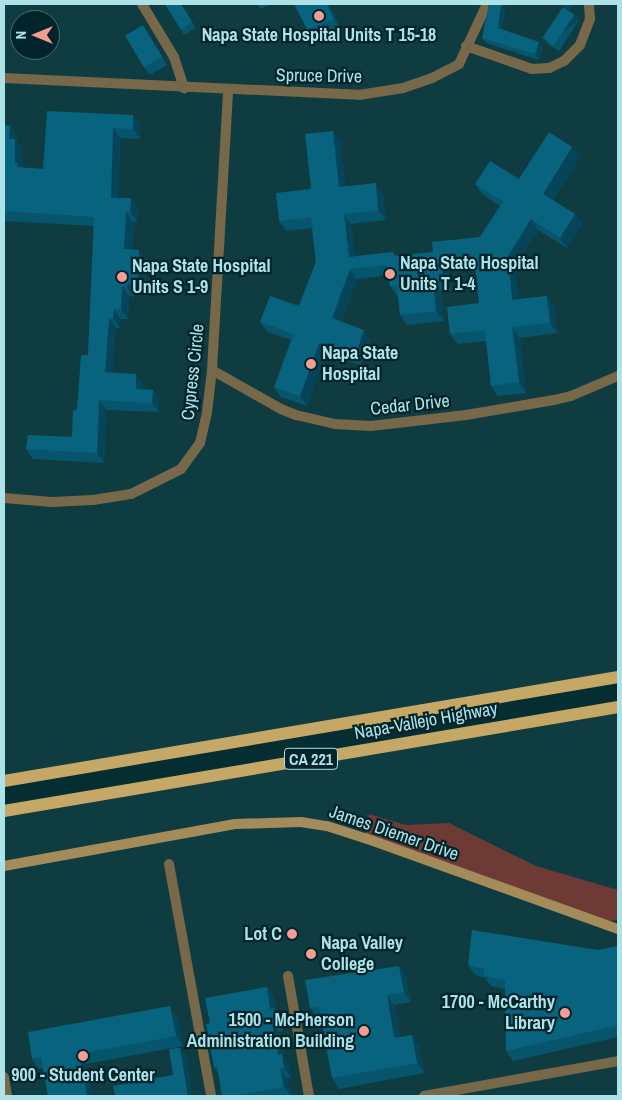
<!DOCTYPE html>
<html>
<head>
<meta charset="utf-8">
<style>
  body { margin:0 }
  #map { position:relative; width:622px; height:1100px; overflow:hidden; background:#052e33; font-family:"Archivo Narrow",sans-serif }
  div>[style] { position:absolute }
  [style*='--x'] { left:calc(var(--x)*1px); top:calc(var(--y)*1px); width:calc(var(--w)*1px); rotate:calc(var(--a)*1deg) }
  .built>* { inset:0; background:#0f3c41 }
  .green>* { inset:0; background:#6e3a35 }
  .street>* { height:10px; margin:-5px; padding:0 5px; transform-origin:5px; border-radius:5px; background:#766849 }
  .secondary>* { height:10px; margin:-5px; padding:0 5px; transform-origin:5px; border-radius:5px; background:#a38c59 }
  .primary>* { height:12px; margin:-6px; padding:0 6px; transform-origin:6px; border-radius:6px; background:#c5a865 }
  .wall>* { inset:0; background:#07556d }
  .shaded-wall>* { inset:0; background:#064559; transform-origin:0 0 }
  .building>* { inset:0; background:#08637f; transform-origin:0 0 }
  .dots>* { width:14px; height:14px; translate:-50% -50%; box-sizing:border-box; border:2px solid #002429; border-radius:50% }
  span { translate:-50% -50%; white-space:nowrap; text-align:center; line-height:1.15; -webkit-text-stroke:4.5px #002429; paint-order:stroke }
  .shield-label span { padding:1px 4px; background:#002429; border:1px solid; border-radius:4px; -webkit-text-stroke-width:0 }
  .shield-label { font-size:16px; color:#aee2e9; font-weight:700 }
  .poi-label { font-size:18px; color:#aee2e9; font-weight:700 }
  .left { translate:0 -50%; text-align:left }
  .right { translate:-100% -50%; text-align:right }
  .street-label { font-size:18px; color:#aee2e9 }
  .frame { position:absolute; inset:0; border:5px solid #aee2e9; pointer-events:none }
  .north { position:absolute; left:10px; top:10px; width:50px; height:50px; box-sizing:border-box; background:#002429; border:1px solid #467076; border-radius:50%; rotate:270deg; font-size:14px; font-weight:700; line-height:20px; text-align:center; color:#aee2e9 }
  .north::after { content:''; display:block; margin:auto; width:18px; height:22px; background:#f59c93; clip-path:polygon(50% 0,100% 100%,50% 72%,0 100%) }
</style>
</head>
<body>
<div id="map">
  <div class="built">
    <div style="clip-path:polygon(evenodd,4px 4px,618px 4px,618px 677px,4px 781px,4px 4px,20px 20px,50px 20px,50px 50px,20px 50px,20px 20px)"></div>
    <div style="clip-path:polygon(618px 707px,618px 1096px,4px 1096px,4px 811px)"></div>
  </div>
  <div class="green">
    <div style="clip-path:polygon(369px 814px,406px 825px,449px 823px,536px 866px,618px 890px,618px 920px,599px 922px,365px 838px)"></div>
  </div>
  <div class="street">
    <div style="--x:142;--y:4;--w:62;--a:58.9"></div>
    <div style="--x:174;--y:57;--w:33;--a:72"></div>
    <div style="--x:466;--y:46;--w:70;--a:19.2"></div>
    <div style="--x:532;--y:69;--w:17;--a:-3"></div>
    <div style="--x:549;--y:68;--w:17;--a:-25"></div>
    <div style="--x:564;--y:61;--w:23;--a:-45"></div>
    <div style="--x:580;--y:45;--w:28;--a:-69"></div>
    <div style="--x:590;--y:19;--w:15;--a:-94"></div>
    <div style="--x:4;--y:78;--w:355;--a:2.7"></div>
    <div style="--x:359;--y:95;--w:45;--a:-9"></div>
    <div style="--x:403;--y:88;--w:31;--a:-19"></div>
    <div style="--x:432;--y:78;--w:30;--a:-27"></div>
    <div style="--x:459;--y:64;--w:66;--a:-65"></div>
    <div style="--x:212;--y:370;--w:79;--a:29.5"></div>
    <div style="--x:281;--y:409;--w:16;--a:22"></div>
    <div style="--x:296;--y:415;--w:40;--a:13"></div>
    <div style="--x:335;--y:424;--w:36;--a:3"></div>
    <div style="--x:371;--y:426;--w:96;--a:-6.6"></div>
    <div style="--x:466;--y:415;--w:89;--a:-9.7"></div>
    <div style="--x:554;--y:400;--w:17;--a:-13"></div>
    <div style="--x:571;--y:396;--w:51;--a:-23.1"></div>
    <div style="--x:4;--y:498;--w:48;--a:4.8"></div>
    <div style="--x:52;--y:502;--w:41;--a:-2.8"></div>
    <div style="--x:93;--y:500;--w:38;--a:-9"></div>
    <div style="--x:131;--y:494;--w:56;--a:-26.6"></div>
    <div style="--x:181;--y:469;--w:32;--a:-54"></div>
    <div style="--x:200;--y:443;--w:32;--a:-77"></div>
    <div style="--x:207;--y:412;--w:42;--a:-83.2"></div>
    <div style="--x:212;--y:370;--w:281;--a:-86.7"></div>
    <div style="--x:169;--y:864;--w:236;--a:79.7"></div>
    <div style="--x:288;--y:976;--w:122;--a:80.1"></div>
    <div style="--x:4;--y:1077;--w:19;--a:81"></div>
    <div style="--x:424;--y:1096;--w:197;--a:-10.2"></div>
  </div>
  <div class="secondary">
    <div style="--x:4;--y:866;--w:235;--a:-10.3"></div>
    <div style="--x:235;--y:824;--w:66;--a:-1.7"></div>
    <div style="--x:301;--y:822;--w:26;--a:9"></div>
    <div style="--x:327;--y:826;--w:40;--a:18"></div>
    <div style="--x:365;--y:838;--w:269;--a:19.8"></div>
  </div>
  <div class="primary">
    <div style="--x:4;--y:781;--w:623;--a:-9.61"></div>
    <div style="--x:4;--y:811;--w:623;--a:-9.61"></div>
  </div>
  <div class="wall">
    <div style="clip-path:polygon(165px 4px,181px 4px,196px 28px,184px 35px)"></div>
    <div style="clip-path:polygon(257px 4px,271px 4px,261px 9px)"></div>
    <div style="clip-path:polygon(329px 4px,341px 29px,315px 42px,308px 31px)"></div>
    <div style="clip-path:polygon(489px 4px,502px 4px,505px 8px,502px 29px,543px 47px,539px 60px,486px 43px,482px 38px)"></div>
    <div style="clip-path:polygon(562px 4px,574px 4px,570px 10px)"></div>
    <div style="clip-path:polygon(575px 15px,579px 20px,559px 51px,548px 44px,544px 39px)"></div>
    <div style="clip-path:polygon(148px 33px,167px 65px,150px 75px,144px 67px)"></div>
    <div style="clip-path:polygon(133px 115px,140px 124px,140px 139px,120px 138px,118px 198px,138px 208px,137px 222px,133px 222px,132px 249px,146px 260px,145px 294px,135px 293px,134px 297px,129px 296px,128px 319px,120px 319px,120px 328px,116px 328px,112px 373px,143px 384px,143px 389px,153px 390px,159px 400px,159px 412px,106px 410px,104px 463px,33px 459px,26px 449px,72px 437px,88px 355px,94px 226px,4px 221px,4px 125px,17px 136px,17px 141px,22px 149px,22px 168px,43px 169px)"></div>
    <div style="clip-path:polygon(340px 141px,345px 186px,383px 193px,386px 220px,351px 224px,355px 256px,393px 252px,396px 256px,433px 252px,480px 237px,500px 206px,482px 194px,475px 184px,519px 179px,572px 147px,580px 157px,553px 200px,575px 214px,582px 224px,567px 248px,538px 230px,515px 267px,518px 299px,547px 296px,554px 306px,557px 333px,520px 338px,526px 393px,498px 396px,491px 386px,486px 341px,458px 344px,450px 334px,479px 303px,475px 266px,448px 269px,451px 290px,441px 291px,444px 321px,407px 325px,400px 315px,398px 296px,397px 296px,390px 286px,388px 275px,357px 279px,341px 322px,371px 340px,362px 366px,326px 353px,307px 406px,281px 397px,274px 387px,291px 340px,268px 332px,260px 322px,299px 306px,316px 262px,312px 228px,286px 231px,279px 221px,311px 189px)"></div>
    <div style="clip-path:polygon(618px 946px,618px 1037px,513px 1061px,506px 1051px,505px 989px,491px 986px,485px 978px,475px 975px,468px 965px,598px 950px)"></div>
    <div style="clip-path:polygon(406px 976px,411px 1002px,394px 1005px,400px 1037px,419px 1045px,424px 1073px,339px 1089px,332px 1078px,321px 1017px,317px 1018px,310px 1008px)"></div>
    <div style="clip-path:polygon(267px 987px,274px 997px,276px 1010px,281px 1018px,283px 1031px,279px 1032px,284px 1057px,289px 1065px,291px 1078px,287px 1078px,291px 1096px,222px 1096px,219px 1074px,214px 1067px,210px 1023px)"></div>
    <div style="clip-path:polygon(177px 1016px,183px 1046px,86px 1064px,92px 1096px,48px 1096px,43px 1068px,39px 1069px,32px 1059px)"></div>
  </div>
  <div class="shaded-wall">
    <div style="clip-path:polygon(327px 4px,329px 4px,341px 29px,334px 19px)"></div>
    <div style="clip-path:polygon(501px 4px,505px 8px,501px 33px,498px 28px)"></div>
    <div style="clip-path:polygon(566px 4px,574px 4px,570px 10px)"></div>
    <div style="left:575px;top:15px;width:6px;height:37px;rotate:51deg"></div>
    <div style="clip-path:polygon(539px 42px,543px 47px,539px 60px,535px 54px)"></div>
    <div style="clip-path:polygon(133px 115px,140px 124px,140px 139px,133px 129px)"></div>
    <div style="clip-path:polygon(10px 126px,17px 136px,17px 141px,22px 149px,22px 170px,24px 177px,15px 163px,9px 139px)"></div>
    <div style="clip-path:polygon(113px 128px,120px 138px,118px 207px,111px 198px)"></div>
    <div style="clip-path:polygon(333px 131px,340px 141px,346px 197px,339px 187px)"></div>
    <div style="clip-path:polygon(572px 147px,580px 157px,550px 204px,543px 194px)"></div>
    <div style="clip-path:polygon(376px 183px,383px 193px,386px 220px,378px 210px)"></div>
    <div style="clip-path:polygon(131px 198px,138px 208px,137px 222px,130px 212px)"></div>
    <div style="clip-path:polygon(126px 212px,133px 222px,131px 259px,124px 249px)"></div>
    <div style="clip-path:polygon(344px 214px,351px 224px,356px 267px,349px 257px)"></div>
    <div style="clip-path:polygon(575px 214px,582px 224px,567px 248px,560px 238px)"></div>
    <div style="clip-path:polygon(531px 219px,538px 230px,515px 267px,520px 310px,512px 300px,508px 256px)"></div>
    <div style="clip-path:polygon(139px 250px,146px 260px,145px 294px,138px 284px)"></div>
    <div style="clip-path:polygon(441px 258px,448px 269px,451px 290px,443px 280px)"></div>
    <div style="clip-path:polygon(350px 269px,357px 279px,339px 328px,332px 318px)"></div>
    <div style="clip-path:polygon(433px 281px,441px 291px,444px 321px,436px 311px)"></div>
    <div style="clip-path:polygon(128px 283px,135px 293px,134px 297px,127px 287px)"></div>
    <div style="clip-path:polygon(122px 286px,129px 296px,128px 319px,121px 309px)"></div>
    <div style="clip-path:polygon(547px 296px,554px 306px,557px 333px,550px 323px)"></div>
    <div style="clip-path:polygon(114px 309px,120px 319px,120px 328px,113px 318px)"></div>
    <div style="clip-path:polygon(109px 318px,116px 328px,112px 382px,105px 372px)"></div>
    <div style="clip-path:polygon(512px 327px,520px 338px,526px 393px,519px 382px)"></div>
    <div style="clip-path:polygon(364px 330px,371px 340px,362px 366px,355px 356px)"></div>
    <div style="clip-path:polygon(319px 343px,326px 353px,307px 406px,300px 396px)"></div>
    <div style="clip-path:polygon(136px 374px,143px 384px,143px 399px,136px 389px)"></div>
    <div style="clip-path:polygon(153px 390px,159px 400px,159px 412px,152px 403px)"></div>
    <div style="clip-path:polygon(99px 400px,106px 410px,104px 463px,97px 453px)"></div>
    <div style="clip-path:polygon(399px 966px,406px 976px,411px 1002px,404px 992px)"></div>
    <div style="clip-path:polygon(267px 987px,274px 997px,276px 1010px,281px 1018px,283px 1031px,276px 1021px,270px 1009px)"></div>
    <div style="clip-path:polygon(387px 995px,394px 1005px,402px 1048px,394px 1038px)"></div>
    <div style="clip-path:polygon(170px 1006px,177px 1016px,183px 1046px,176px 1036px)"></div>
    <div style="clip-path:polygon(272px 1022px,279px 1032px,284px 1057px,289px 1065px,291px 1078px,284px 1068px,278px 1055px)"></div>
    <div style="clip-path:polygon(412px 1035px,419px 1045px,424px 1073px,417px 1063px)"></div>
    <div style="clip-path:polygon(180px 1048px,187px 1057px,193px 1096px,188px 1096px)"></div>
    <div style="clip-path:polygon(79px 1054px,86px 1064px,92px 1096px,87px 1096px)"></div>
    <div style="clip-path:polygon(280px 1068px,287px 1078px,291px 1096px,284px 1087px)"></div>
  </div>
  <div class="building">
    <div style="clip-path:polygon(165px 4px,181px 4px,192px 22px,181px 30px)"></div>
    <div style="clip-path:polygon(294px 4px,327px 4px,334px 19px,308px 31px)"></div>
    <div style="clip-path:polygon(489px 4px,501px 4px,498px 28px,539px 42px,535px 54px,482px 38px)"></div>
    <div style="left:563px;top:7px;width:14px;height:37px;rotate:34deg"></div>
    <div style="left:143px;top:25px;width:37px;height:21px;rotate:59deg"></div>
    <div style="clip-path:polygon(47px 111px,133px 115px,133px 129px,113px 128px,111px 198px,131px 198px,130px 212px,126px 212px,124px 249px,139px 250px,138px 284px,128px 283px,127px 287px,122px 286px,121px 309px,114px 309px,113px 318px,109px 318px,105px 372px,136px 374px,136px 389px,153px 390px,152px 403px,99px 400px,97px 453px,26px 449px,28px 435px,72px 437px,73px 410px,77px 410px,81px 355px,88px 355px,94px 217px,4px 211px,4px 125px,10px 126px,9px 139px,15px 139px,15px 163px,17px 163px,17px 167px,43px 169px)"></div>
    <div style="clip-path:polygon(333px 131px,339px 187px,376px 183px,378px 210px,344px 214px,349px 257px,393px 252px,394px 256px,433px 252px,432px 242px,480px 237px,503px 202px,475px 184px,490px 161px,519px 179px,549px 132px,572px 147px,543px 194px,575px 214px,560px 238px,531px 219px,508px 256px,512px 300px,547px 296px,550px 323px,512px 327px,519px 382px,491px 386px,485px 330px,450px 334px,447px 307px,479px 303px,474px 255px,441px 258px,443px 280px,433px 281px,436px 311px,400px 315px,397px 285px,390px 286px,387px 265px,350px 269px,332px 318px,364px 330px,355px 356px,319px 343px,300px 396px,274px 387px,294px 334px,260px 322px,270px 296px,299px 306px,316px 262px,311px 217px,279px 221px,276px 193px,311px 189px,305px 134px)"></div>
    <div style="clip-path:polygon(472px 930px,598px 950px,618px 946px,618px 1025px,506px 1051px,505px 980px,484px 976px,484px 969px,468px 965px)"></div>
    <div style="clip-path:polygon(399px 966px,404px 992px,387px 995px,394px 1038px,412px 1035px,417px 1063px,332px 1078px,319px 1006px,310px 1008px,305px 980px)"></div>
    <div style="clip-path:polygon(267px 987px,270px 1009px,274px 1008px,276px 1021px,272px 1022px,278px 1055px,282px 1054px,284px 1068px,280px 1068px,284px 1087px,232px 1096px,222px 1096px,217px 1066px,214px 1067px,206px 1024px,210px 1023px,205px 998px)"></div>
    <div style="clip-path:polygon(170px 1006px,176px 1036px,79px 1054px,87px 1096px,48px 1096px,41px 1057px,32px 1059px,28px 1032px)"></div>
    <div style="clip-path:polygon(180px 1048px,188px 1096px,115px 1096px,113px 1086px,173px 1075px,169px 1049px)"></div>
  </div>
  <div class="dots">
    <div style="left:319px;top:16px;background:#f59c93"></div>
    <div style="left:390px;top:274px;background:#f59c93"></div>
    <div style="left:122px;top:277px;background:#f59c93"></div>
    <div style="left:311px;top:364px;background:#f59c93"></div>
    <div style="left:292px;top:934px;background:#f59c93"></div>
    <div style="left:311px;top:954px;background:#f59c93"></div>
    <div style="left:565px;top:1013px;background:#f59c93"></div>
    <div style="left:364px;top:1031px;background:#f59c93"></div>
    <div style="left:83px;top:1056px;background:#f59c93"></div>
  </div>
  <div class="shield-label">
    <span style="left:311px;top:759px">CA 221</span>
  </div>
  <div class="poi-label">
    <span style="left:319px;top:35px">Napa State Hospital Units T 15-18</span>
    <span class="left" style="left:400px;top:274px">Napa State Hospital<br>Units T 1-4</span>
    <span class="left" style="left:132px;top:277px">Napa State Hospital<br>Units S 1-9</span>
    <span class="left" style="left:322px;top:364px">Napa State<br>Hospital</span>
    <span class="right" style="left:282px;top:934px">Lot C</span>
    <span class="left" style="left:321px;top:954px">Napa Valley<br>College</span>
    <span class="right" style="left:555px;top:1013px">1700 - McCarthy<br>Library</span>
    <span class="right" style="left:354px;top:1031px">1500 - McPherson<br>Administration Building</span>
    <span style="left:83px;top:1075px">900 - Student Center</span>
  </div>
  <div class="street-label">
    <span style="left:319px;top:76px;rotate:1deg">Spruce Drive</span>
    <span style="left:193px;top:372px;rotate:-84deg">Cypress Circle</span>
    <span style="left:410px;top:405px;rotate:-6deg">Cedar Drive</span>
    <span style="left:426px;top:721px;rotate:-10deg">Napa-Vallejo Highway</span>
    <span style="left:394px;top:833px;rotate:19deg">James Diemer Drive</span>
  </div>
  <div class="frame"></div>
  <div class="north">N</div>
</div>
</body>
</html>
